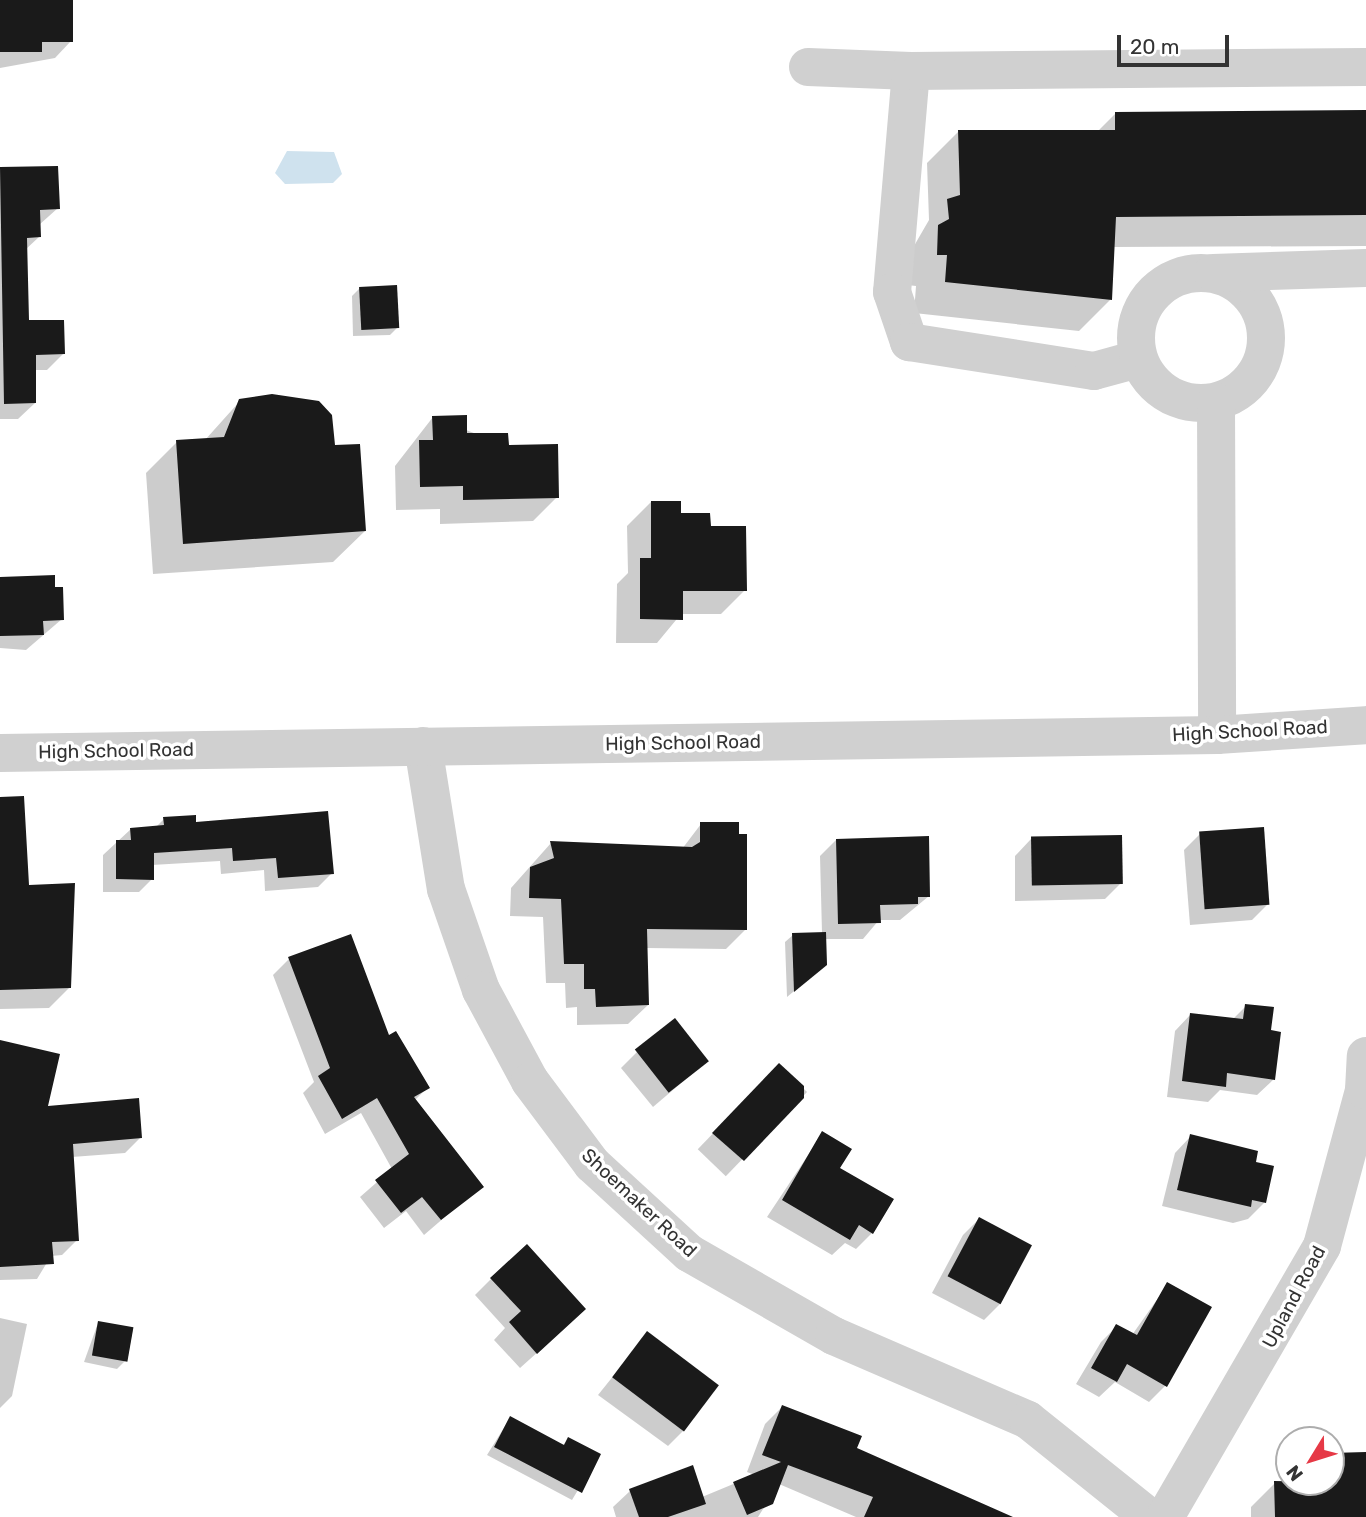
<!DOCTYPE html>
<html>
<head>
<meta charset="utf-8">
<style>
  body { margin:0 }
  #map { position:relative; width:1366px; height:1517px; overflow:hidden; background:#fff; font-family:Rubik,sans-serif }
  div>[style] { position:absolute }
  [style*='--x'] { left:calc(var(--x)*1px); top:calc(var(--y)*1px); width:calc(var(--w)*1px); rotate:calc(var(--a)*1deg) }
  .water>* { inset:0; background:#cfe2ee }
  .shadow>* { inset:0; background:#0003; transform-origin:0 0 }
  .building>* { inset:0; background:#1a1a1a; transform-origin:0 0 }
  .minor>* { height:38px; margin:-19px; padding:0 19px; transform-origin:19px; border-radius:19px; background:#d0d0d0 }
  .minor>.ring { margin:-19px; padding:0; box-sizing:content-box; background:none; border:38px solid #d0d0d0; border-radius:50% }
  span { translate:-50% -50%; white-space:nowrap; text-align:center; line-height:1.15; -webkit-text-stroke:7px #fff; paint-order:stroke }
  .street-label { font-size:19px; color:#333 }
  .north { position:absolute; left:1275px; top:1426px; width:70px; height:70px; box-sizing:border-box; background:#fff; border:2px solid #adadad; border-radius:50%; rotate:232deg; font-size:19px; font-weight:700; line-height:28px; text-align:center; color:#333 }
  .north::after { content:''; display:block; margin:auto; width:24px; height:32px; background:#e63946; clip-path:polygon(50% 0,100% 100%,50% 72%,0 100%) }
  .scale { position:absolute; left:1117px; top:35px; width:112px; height:32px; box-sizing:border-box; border:4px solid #333; border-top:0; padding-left:9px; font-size:21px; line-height:24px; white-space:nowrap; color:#333; -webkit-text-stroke:5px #fff; paint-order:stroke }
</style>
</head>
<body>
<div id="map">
  <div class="water">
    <div style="clip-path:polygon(287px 151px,334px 152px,342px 174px,333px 183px,285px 184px,275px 173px)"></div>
  </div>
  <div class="shadow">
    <div style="clip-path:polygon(0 0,71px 0,71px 41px,55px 58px,0 68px)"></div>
    <div style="clip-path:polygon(1366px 111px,1366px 246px,1113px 247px,1110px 300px,1079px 331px,914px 313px,916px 286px,907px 285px,907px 258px,929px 220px,927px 163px,958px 132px,1097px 132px,1115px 114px)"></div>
    <div style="clip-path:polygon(56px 167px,58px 208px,39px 225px,39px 237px,25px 250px,28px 322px,63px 354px,47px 370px,34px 370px,35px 403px,18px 419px,0 419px,0 169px)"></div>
    <div style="clip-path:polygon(360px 288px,398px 327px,390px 335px,353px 336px,352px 296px)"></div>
    <div style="clip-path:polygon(240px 401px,333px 447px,365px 531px,333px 562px,153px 574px,146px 473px,177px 442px,205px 440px)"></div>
    <div style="clip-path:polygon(433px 417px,507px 446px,557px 497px,533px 521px,440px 524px,440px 509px,396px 510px,395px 466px)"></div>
    <div style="clip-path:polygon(651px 502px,709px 528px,745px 590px,721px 614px,681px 614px,657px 643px,616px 643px,617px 584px,628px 573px,627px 526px)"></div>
    <div style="clip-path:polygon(0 579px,54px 589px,62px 619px,26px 650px,0 648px)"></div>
    <div style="clip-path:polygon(164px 819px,195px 824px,332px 873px,318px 887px,265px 891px,264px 870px,221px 874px,220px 861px,152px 865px,152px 879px,139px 892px,103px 892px,103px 855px,131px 829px,156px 827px)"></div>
    <div style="clip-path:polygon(701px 824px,746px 929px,726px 949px,646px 948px,648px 1005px,628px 1024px,577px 1025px,577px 1007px,566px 1008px,565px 983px,546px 983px,543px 917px,510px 916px,511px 888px,551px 843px,682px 849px)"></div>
    <div style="clip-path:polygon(1200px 834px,1268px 904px,1252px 920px,1190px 925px,1184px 850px)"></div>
    <div style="clip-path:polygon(0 836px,70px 987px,49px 1008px,0 1009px)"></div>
    <div style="clip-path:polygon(1031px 839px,1121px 883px,1105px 899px,1015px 901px,1015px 856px)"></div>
    <div style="clip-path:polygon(836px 840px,929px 896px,900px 920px,879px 920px,863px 939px,825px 939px,817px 972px,787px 997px,785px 942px,793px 935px,822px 933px,820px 856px)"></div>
    <div style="clip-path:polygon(289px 959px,388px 1037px,427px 1088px,414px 1101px,481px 1186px,424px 1235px,406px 1211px,384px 1228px,360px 1197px,392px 1169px,361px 1113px,325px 1134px,303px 1093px,314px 1082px,273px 975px)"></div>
    <div style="clip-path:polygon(1246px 1006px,1270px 1032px,1274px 1079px,1257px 1095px,1220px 1090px,1208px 1102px,1167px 1097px,1175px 1031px,1191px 1014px,1232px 1020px)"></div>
    <div style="clip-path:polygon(637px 1052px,707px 1061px,653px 1107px,621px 1068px)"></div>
    <div style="left:779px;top:1065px;width:39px;height:117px;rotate:44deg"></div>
    <div style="clip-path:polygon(0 1124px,140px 1138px,125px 1153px,72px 1157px,77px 1240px,62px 1255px,51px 1256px,37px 1279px,0 1280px)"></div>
    <div style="clip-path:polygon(822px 1134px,872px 1233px,856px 1249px,845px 1243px,832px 1255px,767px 1217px)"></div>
    <div style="clip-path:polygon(1191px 1136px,1254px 1163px,1264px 1203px,1248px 1219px,1233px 1223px,1162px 1206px,1175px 1153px)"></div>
    <div style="clip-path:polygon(979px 1219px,1000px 1304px,984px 1320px,932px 1293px,963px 1235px)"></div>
    <div style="clip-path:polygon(491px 1279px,568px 1325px,520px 1368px,494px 1340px,505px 1328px,475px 1295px)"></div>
    <div style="clip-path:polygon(1168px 1284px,1166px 1385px,1149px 1402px,1115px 1382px,1099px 1397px,1076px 1384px,1101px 1342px,1117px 1326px,1132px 1335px)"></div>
    <div style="clip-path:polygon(0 1318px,27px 1324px,12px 1396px,0 1408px)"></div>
    <div style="clip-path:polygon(98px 1323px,125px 1361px,117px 1369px,84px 1362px)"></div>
    <div style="clip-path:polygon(647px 1334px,684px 1430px,668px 1446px,598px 1395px)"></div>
    <div style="clip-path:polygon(782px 1407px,855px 1448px,999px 1517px,856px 1517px,779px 1484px,758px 1517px,616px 1517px,613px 1507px,630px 1491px,702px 1497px,755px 1475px,747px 1472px,765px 1424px)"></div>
    <div style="clip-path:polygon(510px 1418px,562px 1446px,569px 1439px,599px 1455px,572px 1500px,487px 1455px)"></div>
    <div style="clip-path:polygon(1366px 1454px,1366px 1517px,1251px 1517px,1251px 1507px,1275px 1483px,1331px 1482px,1331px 1455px)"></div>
  </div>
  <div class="building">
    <div style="clip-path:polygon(0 0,73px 0,73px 42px,42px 42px,42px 52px,0 52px)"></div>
    <div style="clip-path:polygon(1366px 110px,1366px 215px,1116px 217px,1112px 300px,945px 282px,947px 255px,937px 255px,938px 225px,949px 219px,947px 199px,960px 195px,958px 130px,1115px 130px,1115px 112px)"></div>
    <div style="clip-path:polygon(58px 166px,60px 209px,40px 210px,41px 237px,27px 238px,29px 320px,64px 320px,65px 354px,36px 355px,36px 403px,4px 404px,0 167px)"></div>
    <div style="left:397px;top:285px;width:43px;height:38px;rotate:87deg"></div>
    <div style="clip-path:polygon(272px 394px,319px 401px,332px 415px,335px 445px,360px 444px,366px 531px,183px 544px,176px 440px,224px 437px,239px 399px)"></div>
    <div style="clip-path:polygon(467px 415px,467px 433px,508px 433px,509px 445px,558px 444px,559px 498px,463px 500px,463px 486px,420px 487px,419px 440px,433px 440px,432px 416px)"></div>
    <div style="clip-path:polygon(651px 501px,681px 501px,681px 513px,710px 513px,711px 526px,746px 526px,747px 591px,683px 591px,683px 620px,640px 619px,640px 558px,651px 558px)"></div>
    <div style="clip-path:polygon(55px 575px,55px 587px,63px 587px,64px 620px,43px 621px,44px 635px,0 636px,0 577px)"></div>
    <div style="clip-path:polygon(24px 796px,29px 885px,75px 883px,71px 988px,0 990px,0 797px)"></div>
    <div style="clip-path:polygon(328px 811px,334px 874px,278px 878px,276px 858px,233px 861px,232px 848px,154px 853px,154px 880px,116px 879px,116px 840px,131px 840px,130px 828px,164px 825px,163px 817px,196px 815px,196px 822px)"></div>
    <div style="clip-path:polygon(700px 822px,739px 822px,739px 834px,747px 834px,747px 930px,647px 929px,649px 1005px,596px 1007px,595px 989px,584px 989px,584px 964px,564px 964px,561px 899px,529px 898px,530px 867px,554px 858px,550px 841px,692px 847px,700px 842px)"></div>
    <div style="left:1264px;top:827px;width:78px;height:65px;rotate:86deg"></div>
    <div style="left:1122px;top:835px;width:49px;height:91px;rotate:89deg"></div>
    <div style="clip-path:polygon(929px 836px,930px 897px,918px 897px,918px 904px,880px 905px,881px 923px,838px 924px,836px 839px)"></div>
    <div style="clip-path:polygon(826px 932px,827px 965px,794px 992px,792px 933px)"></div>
    <div style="clip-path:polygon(351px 934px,389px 1035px,396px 1031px,430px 1088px,414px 1097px,484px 1187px,441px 1220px,422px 1197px,401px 1213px,375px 1180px,409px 1154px,377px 1098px,342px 1119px,318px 1076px,330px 1068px,288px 957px)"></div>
    <div style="clip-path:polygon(1245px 1004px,1274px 1007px,1271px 1030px,1281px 1032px,1275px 1080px,1227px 1073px,1226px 1087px,1182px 1081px,1190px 1013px,1243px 1019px)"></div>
    <div style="left:675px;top:1018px;width:55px;height:51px;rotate:52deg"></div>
    <div style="clip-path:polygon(0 1040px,60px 1054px,48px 1106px,139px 1098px,142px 1138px,73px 1144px,79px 1241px,52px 1242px,54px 1264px,0 1267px)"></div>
    <div style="clip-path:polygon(779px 1063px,804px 1086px,804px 1098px,744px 1161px,712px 1133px)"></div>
    <div style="clip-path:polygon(822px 1131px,852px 1149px,840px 1168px,894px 1199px,873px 1234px,859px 1225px,850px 1240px,782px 1200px)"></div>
    <div style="clip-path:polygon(1190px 1134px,1258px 1151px,1256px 1162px,1274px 1166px,1266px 1203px,1252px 1200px,1251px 1207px,1177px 1190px)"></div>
    <div style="left:979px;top:1217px;width:60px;height:67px;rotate:28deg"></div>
    <div style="clip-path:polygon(527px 1244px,586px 1309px,537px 1354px,509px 1322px,521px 1311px,490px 1278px)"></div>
    <div style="clip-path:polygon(1167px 1282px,1212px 1307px,1167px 1387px,1127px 1364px,1117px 1382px,1091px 1368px,1116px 1324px,1137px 1335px)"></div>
    <div style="left:98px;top:1321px;width:36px;height:35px;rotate:10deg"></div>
    <div style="left:647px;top:1331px;width:90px;height:58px;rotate:37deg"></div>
    <div style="clip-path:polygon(782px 1405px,862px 1436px,857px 1448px,1013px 1517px,864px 1517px,873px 1497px,788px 1465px,773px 1504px,747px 1515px,733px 1482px,781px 1462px,762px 1455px)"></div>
    <div style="clip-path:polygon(510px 1416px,564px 1445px,568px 1437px,601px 1454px,582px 1493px,494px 1447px)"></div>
    <div style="clip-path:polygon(1366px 1452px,1366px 1517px,1275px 1517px,1274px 1481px,1331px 1482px,1331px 1453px)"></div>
    <div style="clip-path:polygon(693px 1465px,706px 1504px,668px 1517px,639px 1517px,629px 1489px)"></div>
  </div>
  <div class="minor">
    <div style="--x:808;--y:67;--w:103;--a:2.2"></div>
    <div style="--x:911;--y:71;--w:222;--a:94.9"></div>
    <div style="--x:892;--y:292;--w:53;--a:71.2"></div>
    <div style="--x:909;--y:342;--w:187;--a:8.9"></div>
    <div style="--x:1094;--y:371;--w:46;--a:-15.3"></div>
    <div style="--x:911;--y:71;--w:455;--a:-0.5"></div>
    <div class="ring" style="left:1136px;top:273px;width:92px;height:92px"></div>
    <div style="--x:1213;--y:273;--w:153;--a:-1.9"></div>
    <div style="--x:1216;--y:402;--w:333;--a:89.8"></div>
    <div style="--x:423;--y:746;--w:145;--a:80.9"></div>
    <div style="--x:446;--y:889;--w:107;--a:70.9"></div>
    <div style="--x:481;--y:990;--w:103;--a:61.7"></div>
    <div style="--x:530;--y:1081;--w:104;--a:53.2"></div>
    <div style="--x:592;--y:1164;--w:132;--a:42.5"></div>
    <div style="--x:689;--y:1253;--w:167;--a:29.8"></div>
    <div style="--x:834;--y:1336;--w:211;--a:23.4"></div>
    <div style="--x:1028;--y:1420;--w:155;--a:38.7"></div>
    <div style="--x:0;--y:753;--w:1217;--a:-0.85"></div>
    <div style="--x:1217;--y:735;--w:149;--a:-3.8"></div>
    <div style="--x:1165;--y:1517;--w:313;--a:-59.9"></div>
    <div style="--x:1322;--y:1246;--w:162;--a:-74.9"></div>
    <div style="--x:1364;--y:1090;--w:34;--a:-87"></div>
  </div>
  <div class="street-label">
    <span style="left:1250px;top:731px;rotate:-3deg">High School Road</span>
    <span style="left:683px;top:743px;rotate:-1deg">High School Road</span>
    <span style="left:116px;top:751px;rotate:-1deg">High School Road</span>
    <span style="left:639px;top:1203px;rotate:43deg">Shoemaker Road</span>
    <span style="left:1294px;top:1297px;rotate:-62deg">Upland Road</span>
  </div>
  <div class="north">N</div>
  <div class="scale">20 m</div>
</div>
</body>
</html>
